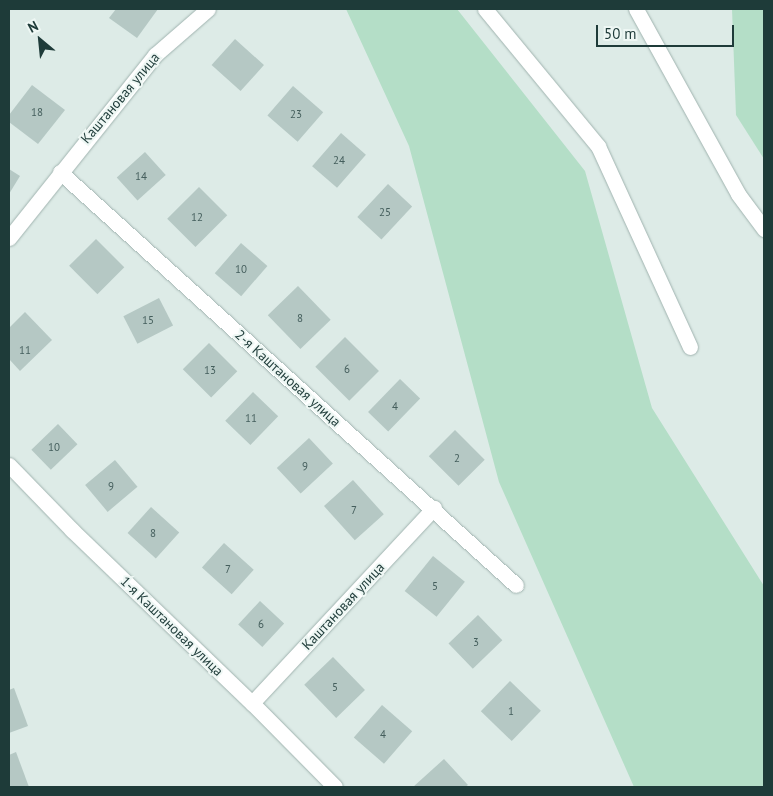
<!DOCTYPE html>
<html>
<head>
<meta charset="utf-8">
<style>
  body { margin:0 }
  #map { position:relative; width:773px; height:796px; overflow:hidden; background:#ddebe7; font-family:"PT Sans",sans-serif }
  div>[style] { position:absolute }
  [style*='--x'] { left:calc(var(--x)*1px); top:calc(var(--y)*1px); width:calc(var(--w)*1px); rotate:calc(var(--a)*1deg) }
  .green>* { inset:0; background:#b4dec7 }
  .building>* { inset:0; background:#b5c8c4; transform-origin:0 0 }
  .roads { filter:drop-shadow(0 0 1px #a0b3af) drop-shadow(0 0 1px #a0b3af) }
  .street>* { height:15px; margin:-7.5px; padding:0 7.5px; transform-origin:7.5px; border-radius:7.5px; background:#fff }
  span { translate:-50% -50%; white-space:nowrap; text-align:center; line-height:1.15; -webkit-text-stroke:4px #eef7f4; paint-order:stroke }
  .number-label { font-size:11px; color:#445e5c }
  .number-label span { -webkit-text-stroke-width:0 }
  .street-label { font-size:14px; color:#1e3b39 }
  .frame { position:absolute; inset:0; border:10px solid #1e3b39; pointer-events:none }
  .north { position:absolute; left:15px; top:15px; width:50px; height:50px; -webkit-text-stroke:4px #eef7f4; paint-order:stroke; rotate:332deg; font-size:14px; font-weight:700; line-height:20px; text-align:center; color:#1e3b39 }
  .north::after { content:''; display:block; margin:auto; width:18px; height:22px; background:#1e3b39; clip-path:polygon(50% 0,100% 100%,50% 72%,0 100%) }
  .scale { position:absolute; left:596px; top:25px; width:138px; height:22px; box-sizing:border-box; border:2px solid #1e3b39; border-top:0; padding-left:6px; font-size:15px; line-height:18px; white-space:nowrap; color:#1e3b39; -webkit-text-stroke:4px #eef7f4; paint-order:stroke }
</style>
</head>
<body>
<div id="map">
  <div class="green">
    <div style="clip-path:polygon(346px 9px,457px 9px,585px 171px,652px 408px,764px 586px,764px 787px,634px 787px,499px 482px,409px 146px)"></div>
    <div style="clip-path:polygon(732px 9px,764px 9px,764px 159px,736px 115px)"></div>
  </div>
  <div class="building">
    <div style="clip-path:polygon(116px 9px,158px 9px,137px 38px,109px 18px)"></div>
    <div style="left:235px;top:39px;width:39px;height:35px;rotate:42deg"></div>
    <div style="clip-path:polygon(32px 85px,65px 110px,38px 144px,9px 122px,9px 115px)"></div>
    <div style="left:293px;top:86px;width:40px;height:39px;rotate:41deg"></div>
    <div style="left:341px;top:133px;width:33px;height:44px;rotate:41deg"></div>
    <div style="left:145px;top:152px;width:31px;height:38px;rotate:48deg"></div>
    <div style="clip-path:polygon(9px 169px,20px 176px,9px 194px)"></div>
    <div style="left:388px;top:184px;width:33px;height:45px;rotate:43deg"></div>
    <div style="left:199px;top:187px;width:40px;height:45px;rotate:45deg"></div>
    <div style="left:96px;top:239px;width:40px;height:38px;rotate:45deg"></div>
    <div style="left:241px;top:243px;width:35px;height:40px;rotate:41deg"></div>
    <div style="left:298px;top:286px;width:47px;height:42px;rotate:46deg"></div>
    <div style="left:159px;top:298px;width:31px;height:40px;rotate:63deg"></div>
    <div style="clip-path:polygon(25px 312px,52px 340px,20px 371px,9px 359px,9px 328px)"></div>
    <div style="left:345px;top:337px;width:48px;height:42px;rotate:45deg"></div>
    <div style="left:209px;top:343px;width:40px;height:37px;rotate:45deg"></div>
    <div style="left:400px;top:379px;width:28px;height:46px;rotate:44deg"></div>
    <div style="left:253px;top:392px;width:35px;height:40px;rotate:44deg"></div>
    <div style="left:58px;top:424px;width:28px;height:37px;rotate:46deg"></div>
    <div style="left:455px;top:430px;width:42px;height:37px;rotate:45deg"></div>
    <div style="left:309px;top:438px;width:35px;height:44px;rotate:47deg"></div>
    <div style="left:115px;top:460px;width:35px;height:39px;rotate:50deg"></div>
    <div style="left:353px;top:480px;width:46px;height:39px;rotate:48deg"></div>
    <div style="left:151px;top:507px;width:38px;height:35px;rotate:42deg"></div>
    <div style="left:224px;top:543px;width:40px;height:33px;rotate:42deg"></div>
    <div style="left:433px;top:556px;width:41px;height:45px;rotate:39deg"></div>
    <div style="left:260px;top:601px;width:33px;height:32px;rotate:43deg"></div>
    <div style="left:478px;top:615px;width:35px;height:41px;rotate:46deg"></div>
    <div style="left:333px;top:657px;width:46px;height:40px;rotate:46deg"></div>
    <div style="left:510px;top:681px;width:43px;height:42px;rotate:44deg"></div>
    <div style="clip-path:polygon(14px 688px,28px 726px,9px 733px,9px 690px)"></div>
    <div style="left:382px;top:705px;width:40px;height:43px;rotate:41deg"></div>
    <div style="clip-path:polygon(16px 752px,29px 787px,9px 787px,9px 755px)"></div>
    <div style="clip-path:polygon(444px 759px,468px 785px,465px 787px,413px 787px)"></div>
  </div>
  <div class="roads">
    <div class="street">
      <div style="--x:485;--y:9;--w:178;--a:50.5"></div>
      <div style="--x:598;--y:146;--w:221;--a:65.4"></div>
      <div style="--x:636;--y:9;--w:211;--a:61.1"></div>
      <div style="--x:738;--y:194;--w:44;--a:53.4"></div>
      <div style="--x:60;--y:172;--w:615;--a:42.17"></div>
      <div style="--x:9;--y:238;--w:234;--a:-51.4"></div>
      <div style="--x:155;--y:55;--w:70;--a:-41"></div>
      <div style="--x:9;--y:465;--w:91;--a:45.9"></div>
      <div style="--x:72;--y:530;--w:250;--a:43.9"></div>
      <div style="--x:252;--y:703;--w:118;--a:45.3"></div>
      <div style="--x:252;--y:703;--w:267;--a:-47"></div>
    </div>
  </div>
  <div class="number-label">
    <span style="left:37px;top:112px">18</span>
    <span style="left:296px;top:114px">23</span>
    <span style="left:339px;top:160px">24</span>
    <span style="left:141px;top:176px">14</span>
    <span style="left:385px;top:212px">25</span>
    <span style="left:197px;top:217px">12</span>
    <span style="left:241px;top:269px">10</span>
    <span style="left:300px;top:318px">8</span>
    <span style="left:148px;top:320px">15</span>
    <span style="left:25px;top:350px">11</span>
    <span style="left:347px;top:369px">6</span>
    <span style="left:210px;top:370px">13</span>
    <span style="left:395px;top:406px">4</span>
    <span style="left:251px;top:418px">11</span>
    <span style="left:54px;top:447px">10</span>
    <span style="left:457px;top:458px">2</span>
    <span style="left:305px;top:466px">9</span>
    <span style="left:111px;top:486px">9</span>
    <span style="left:354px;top:510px">7</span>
    <span style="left:153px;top:533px">8</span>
    <span style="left:228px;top:569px">7</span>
    <span style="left:435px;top:586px">5</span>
    <span style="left:261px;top:624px">6</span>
    <span style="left:476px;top:642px">3</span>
    <span style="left:335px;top:687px">5</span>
    <span style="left:511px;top:711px">1</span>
    <span style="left:383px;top:734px">4</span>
  </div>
  <div class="street-label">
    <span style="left:120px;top:98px;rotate:-50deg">Каштановая улица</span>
    <span style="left:288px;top:378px;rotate:42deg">2-я Каштановая улица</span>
    <span style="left:343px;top:606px;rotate:-47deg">Каштановая улица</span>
    <span style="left:172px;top:626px;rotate:44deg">1-я Каштановая улица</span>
  </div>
  <div class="frame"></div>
  <div class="north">N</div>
  <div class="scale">50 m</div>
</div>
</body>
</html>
